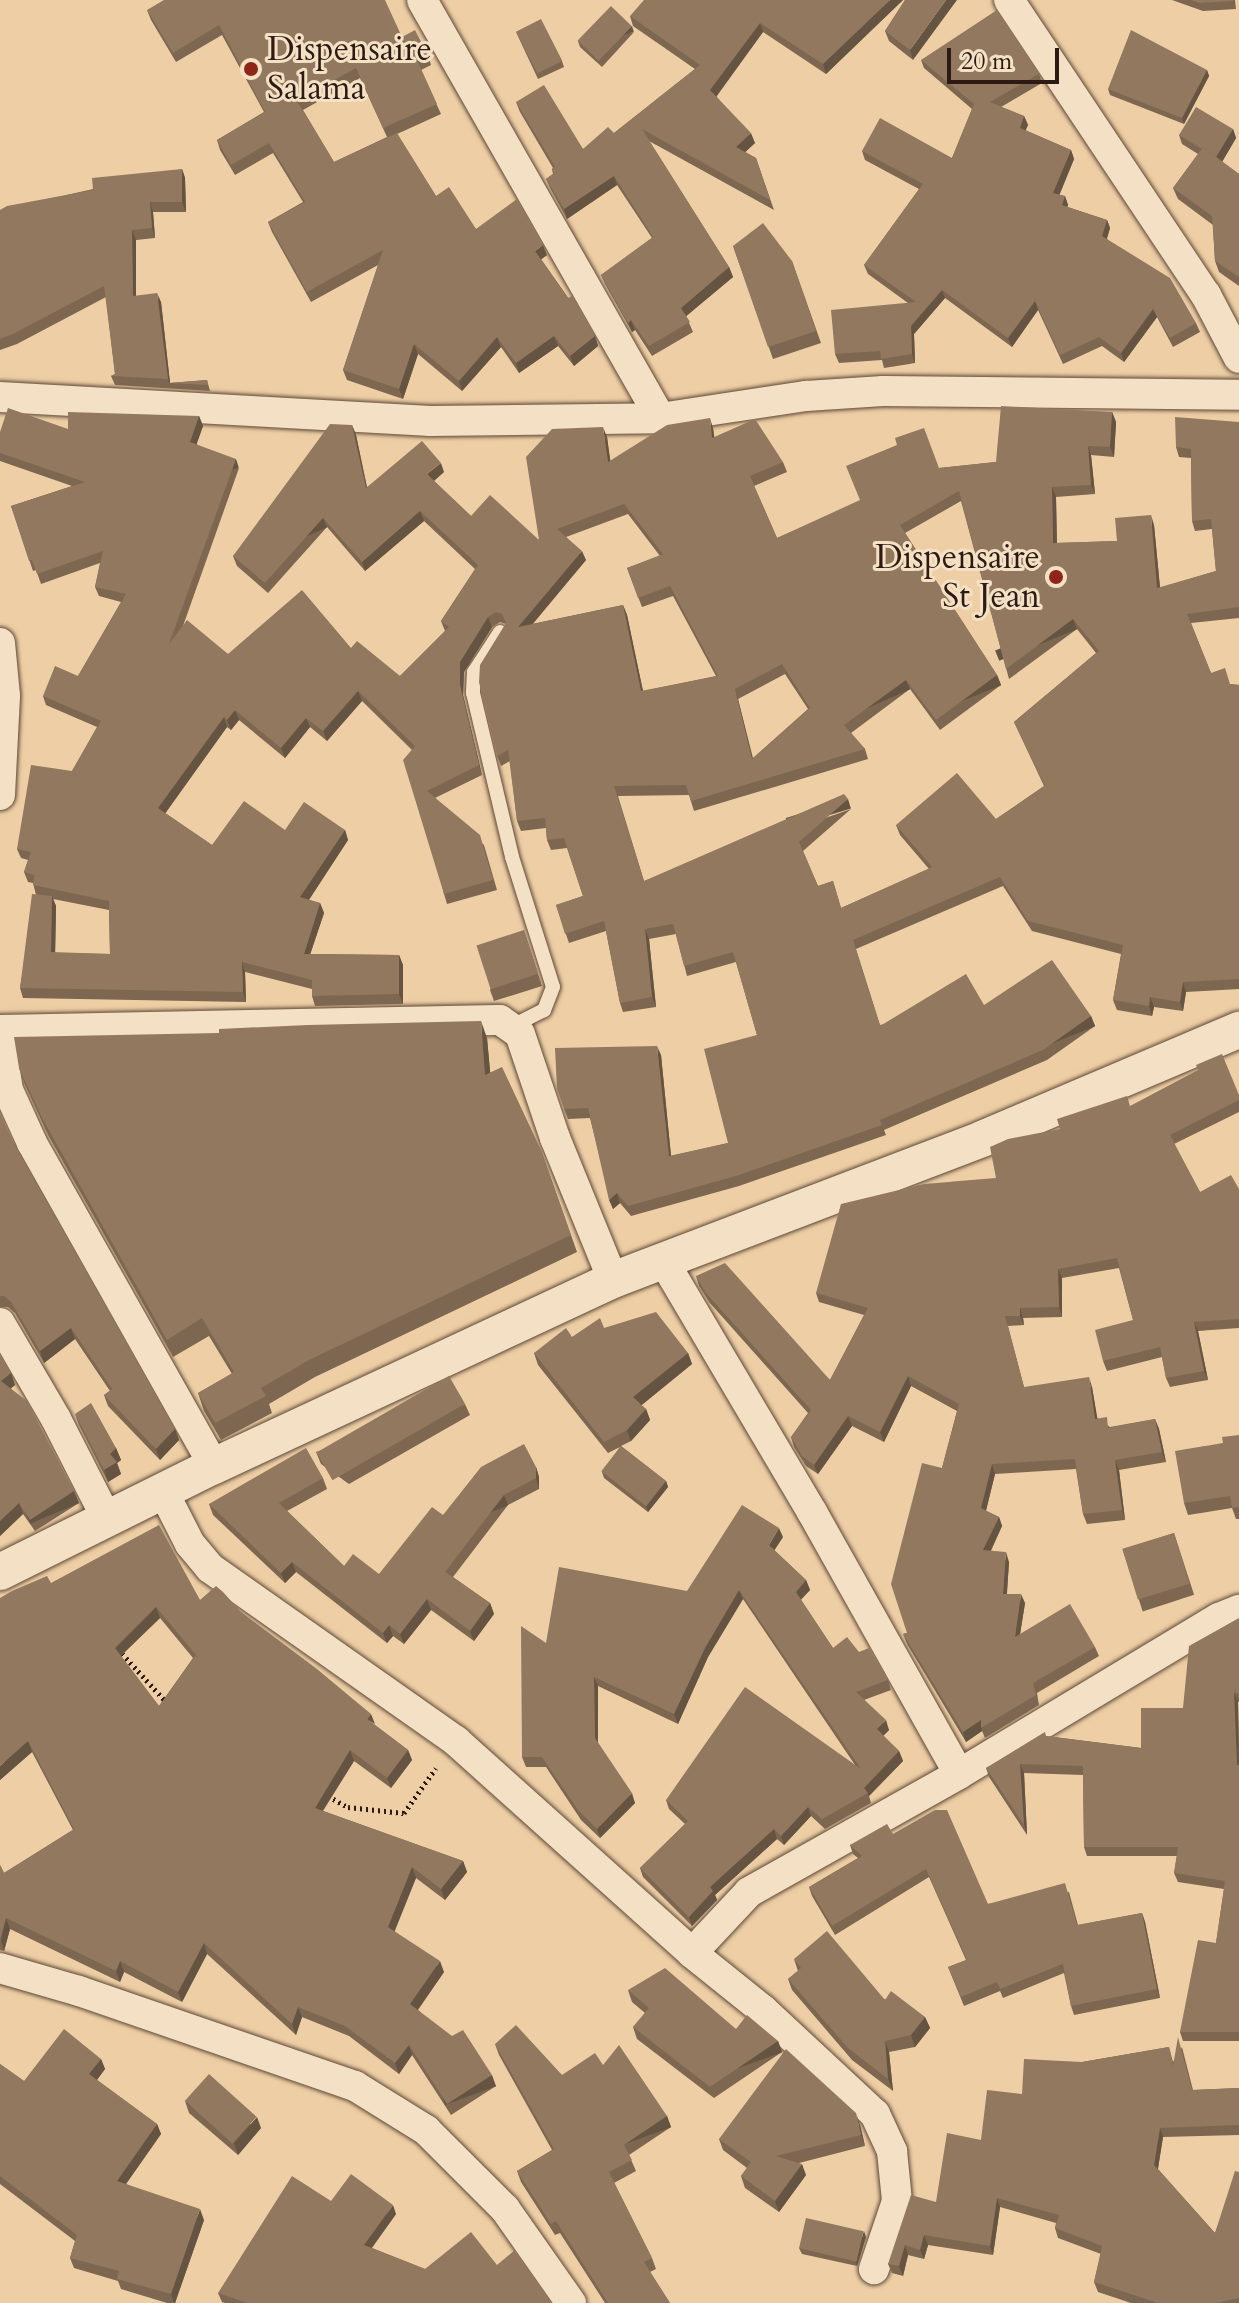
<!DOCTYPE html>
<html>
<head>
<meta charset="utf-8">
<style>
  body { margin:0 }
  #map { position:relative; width:1239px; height:2303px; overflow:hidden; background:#eecfa5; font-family:Cardo,serif }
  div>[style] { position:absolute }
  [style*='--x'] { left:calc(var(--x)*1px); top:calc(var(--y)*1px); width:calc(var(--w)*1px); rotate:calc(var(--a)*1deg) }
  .path>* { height:5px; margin-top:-2.5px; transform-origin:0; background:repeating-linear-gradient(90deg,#2d1a12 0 2px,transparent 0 6px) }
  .roads { filter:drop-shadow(0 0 2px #5d4737) drop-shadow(0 0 2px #5d4737) }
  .service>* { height:14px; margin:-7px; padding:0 7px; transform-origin:7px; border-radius:7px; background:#f4e0c4 }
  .minor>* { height:30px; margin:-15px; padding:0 15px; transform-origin:15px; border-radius:15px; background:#f4e0c4 }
  .tertiary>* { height:36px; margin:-18px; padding:0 18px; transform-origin:18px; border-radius:18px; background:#f4e0c4 }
  .wall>* { inset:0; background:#7d6751; transform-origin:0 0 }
  .shaded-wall>* { inset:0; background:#665442; transform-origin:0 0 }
  .building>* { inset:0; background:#91785e; transform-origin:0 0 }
  .dots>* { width:22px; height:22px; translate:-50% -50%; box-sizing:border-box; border:4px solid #f4e0c4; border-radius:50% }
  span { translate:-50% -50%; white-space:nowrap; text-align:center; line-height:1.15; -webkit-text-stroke:6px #f4e0c4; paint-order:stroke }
  .poi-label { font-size:34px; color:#2d1a12 }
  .left { translate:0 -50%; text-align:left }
  .right { translate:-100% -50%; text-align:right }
  .scale { position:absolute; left:947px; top:48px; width:112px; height:36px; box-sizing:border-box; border:4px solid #2d1a12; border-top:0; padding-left:10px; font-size:24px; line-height:28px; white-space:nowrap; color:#2d1a12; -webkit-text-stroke:6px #f4e0c4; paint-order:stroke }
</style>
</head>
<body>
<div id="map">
  <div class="path">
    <div style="--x:118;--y:1649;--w:74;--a:47.7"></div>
    <div style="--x:328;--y:1796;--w:23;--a:29"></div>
    <div style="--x:348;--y:1807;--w:56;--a:6.1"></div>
    <div style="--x:404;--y:1813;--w:55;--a:-54.6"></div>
  </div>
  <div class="roads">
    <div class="service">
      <div style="--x:500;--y:632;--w:48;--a:123"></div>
      <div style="--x:474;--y:672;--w:21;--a:93"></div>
      <div style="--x:473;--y:693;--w:169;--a:76.6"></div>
      <div style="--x:512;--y:857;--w:136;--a:72.5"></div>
      <div style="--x:553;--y:987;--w:25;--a:111"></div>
      <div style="--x:544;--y:1010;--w:36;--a:153"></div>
    </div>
    <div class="minor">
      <div style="--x:422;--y:0;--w:481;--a:60.3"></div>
      <div style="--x:1009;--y:0;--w:355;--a:56.3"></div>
      <div style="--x:1206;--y:295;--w:71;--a:62.4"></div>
      <div style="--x:0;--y:397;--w:431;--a:3.2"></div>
      <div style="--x:430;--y:421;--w:230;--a:-0.7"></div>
      <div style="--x:660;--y:418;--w:148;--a:-8.6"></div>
      <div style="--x:806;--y:396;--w:77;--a:-3.7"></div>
      <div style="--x:883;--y:391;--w:356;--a:0.6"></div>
      <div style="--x:0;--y:643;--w:53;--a:84.6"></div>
      <div style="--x:5;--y:696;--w:99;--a:92.9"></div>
      <div style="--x:0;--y:1030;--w:500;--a:-1.15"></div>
      <div style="--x:500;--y:1020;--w:24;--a:35"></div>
      <div style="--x:520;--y:1034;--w:110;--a:71.4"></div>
      <div style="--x:555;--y:1138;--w:153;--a:67.8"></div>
      <div style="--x:0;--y:1039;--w:52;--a:81.1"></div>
      <div style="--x:8;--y:1090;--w:58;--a:65.6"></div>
      <div style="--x:32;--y:1143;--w:371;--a:60.6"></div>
      <div style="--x:663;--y:1260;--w:293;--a:59.4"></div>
      <div style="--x:812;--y:1512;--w:300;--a:60.7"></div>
      <div style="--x:0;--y:1323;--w:111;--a:59.7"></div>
      <div style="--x:56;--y:1419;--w:112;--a:63"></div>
      <div style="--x:163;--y:1491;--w:59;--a:63"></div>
      <div style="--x:190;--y:1544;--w:31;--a:50"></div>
      <div style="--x:210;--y:1568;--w:301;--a:35.1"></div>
      <div style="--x:456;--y:1741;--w:317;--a:41.9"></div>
      <div style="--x:692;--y:1953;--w:91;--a:38.8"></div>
      <div style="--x:763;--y:2010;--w:153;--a:42.9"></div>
      <div style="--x:875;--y:2114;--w:41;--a:65.3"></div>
      <div style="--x:892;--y:2151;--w:50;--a:84.3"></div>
      <div style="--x:897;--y:2201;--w:72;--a:108.7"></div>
      <div style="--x:692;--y:1953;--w:83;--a:-46.9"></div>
      <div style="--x:749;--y:1892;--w:241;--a:-29.3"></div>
      <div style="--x:959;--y:1774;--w:303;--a:-31"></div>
      <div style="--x:1219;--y:1618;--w:22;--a:-22"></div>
      <div style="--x:0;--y:1968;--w:82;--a:16.2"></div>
      <div style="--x:79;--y:1991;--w:292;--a:19"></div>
      <div style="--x:355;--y:2086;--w:84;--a:31.8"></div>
      <div style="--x:426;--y:2130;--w:112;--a:45"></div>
      <div style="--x:505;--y:2209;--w:115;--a:54.9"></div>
    </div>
    <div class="tertiary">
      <div style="--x:0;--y:1572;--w:239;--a:-26.4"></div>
      <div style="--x:214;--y:1466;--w:440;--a:-25"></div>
      <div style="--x:613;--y:1280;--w:397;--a:-20.9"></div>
      <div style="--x:984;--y:1138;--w:277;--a:-23"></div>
    </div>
  </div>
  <div class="wall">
    <div style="clip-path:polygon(903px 0,826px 74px,763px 32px,716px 96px,755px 143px,745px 152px,756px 158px,774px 210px,649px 141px,729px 267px,733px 277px,686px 316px,693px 332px,652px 356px,635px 330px,632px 332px,605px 284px,601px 275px,652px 238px,617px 185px,567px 219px,550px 188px,546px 179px,553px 174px,552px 169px,553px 168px,520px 112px,516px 102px,583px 149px,614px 133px,695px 69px,633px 26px,630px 16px)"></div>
    <div style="clip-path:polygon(905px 0,913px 60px,889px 41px,885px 31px)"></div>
    <div style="clip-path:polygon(1172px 0,1235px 0,1236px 9px,1203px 11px)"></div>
    <div style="clip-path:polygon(evenodd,147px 10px,402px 37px,428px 55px,431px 65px,421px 70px,441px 114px,397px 134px,436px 196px,476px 229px,547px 255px,541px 259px,595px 336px,598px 346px,574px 366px,558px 346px,519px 373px,501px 347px,462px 391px,418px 354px,403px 399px,347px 380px,343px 370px,378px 265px,311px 302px,272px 232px,268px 222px,303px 202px,273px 153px,235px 175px,220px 150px,217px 140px,264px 112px,222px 35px,176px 62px,151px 20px,147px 10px,360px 78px,387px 137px,334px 162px,303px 110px,360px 78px)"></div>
    <div style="clip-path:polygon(516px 32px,562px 61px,564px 67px,538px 79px)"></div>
    <div style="clip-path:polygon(634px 32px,602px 67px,580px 47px,578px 41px)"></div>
    <div style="clip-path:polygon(921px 60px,1039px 74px,1042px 83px,1001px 107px,1024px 116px,1028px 125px,1025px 130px,1071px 150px,1074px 159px,1059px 195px,1065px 196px,1068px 205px,1067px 207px,1107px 220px,1110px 228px,1107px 239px,1196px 323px,1200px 332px,1173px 347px,1157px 317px,1124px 362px,1102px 346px,1063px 364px,1038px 310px,1012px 347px,945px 298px,914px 334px,915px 363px,884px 368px,882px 360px,839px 363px,835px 354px,908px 303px,868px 274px,864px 265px,919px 189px,865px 160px,862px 151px,952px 158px,972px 109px,924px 68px)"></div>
    <div style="clip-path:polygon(1207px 70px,1209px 76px,1184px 124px,1110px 95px,1108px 89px)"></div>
    <div style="clip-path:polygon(1233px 129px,1236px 138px,1222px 162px,1239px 174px,1239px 286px,1219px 272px,1215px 261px,1213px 225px,1178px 199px,1173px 188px,1198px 154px,1182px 144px,1179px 135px)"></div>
    <div style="clip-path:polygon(182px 169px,185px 178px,186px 212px,153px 212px,155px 238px,136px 240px,136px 296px,161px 302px,170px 383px,207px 380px,210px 391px,115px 385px,111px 376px,115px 374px,106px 297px,17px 344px,0 350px,0 210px)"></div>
    <div style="clip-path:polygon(733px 246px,792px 261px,821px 343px,773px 359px)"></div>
    <div style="clip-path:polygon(evenodd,1112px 412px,1116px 422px,1114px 457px,1091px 455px,1095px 494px,1056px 497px,1057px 543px,1117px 541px,1154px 525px,1160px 588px,1216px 571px,1212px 529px,1195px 531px,1192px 521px,1191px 458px,1179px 457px,1176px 447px,1239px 422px,1239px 618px,1191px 623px,1211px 673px,1230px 684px,1239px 685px,1239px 989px,1186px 992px,1183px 1011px,1154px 1007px,1152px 1016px,1117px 1010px,1113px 1000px,1121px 954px,1032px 931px,1003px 886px,856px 949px,880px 1025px,984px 1005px,1091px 1016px,1095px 1026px,1047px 1060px,884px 1130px,886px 1135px,739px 1186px,631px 1216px,620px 1203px,613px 1209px,590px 1118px,568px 1119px,564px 1109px,661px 1055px,671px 1156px,728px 1143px,757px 1035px,736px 962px,687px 976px,676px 934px,649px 939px,656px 1007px,623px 1012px,620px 1003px,606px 931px,569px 943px,556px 905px,583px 896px,567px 848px,551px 850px,547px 840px,546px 828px,521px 831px,517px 821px,510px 761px,501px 766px,497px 756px,506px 624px,500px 622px,492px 627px,464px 672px,463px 695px,482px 775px,435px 798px,484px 845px,497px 890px,447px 904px,444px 894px,412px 750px,362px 701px,327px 741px,310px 727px,285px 758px,239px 720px,231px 730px,227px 727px,165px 813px,212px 845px,285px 830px,345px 830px,348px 840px,309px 900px,320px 903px,324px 913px,310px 954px,399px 955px,403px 965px,403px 1004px,315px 1006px,312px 996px,312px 989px,245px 972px,246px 1002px,23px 998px,20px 988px,36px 895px,33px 883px,28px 882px,24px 872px,28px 860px,21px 858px,17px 849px,72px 771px,97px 727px,46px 705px,43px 696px,78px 676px,121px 602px,99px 596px,95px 587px,100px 563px,41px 584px,36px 570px,33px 571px,11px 506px,72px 486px,0 461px,0 432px,68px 429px,199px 416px,203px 426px,196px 444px,239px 468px,183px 626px,228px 654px,351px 648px,400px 676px,445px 631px,441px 621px,475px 569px,424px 521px,365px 571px,327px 527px,268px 593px,237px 566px,233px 556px,352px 425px,356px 435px,367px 487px,444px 472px,434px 481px,471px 516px,539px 540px,607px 437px,610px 461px,713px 428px,714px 437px,783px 462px,787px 472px,754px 486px,777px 538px,939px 468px,996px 462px,1112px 412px,961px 501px,1009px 679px,1077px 629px,1096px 653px,1014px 722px,1044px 786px,996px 819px,896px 825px,900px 835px,929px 869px,841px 908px,833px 881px,818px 886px,803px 851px,851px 809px,644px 881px,618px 796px,689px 795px,694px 811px,868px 759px,865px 749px,851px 733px,910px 689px,940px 730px,1001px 685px,997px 675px,905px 533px,961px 501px,1112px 412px,628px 514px,660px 556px,627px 568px,642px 607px,673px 596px,716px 676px,643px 691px,627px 615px,623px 605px,532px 624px,586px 560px,566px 537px,628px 514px,1112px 412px,785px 674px,808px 709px,753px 758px,738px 699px,785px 674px,1112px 412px,53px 899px,109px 910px,110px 954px,55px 953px,56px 906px,53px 899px)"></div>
    <div style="clip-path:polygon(524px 930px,542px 986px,494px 1001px,490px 990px)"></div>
    <div style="clip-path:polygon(487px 1038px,490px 1072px,541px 1150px,577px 1252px,315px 1377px,269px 1404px,272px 1413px,221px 1440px,204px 1411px,198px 1393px,232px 1374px,209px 1336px,173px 1357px,48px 1135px,25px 1085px,19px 1068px)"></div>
    <div style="clip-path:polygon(1239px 1095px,1239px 1112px,1174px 1144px,1200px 1192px,1239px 1189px,1239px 1328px,1198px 1331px,1208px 1380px,1170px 1387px,1166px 1378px,1162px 1357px,1107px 1371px,1103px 1361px,1133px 1320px,1119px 1268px,1062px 1278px,1062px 1317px,1023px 1318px,1024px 1325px,1008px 1326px,1024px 1387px,1092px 1387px,1097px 1418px,1110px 1427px,1155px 1419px,1159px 1429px,1166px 1462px,1119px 1470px,1125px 1520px,1087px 1524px,1083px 1514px,1076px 1469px,995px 1474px,986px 1511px,999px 1517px,1002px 1526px,991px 1551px,1009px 1562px,1007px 1594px,1025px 1603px,1020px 1634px,1095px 1647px,1099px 1656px,1037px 1693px,1039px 1705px,985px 1738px,982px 1731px,966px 1742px,907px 1644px,903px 1634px,907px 1633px,942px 1468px,957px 1411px,911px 1386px,884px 1442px,852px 1426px,818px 1474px,806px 1466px,794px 1447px,791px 1437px,808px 1413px,709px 1302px,699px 1286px,696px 1276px,830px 1380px,864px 1315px,819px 1302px,816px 1293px,996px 1178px,1060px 1129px,1131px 1106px)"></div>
    <div style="clip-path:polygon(0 1114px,12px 1140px,175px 1429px,179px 1440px,160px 1460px,108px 1406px,104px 1395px,110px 1391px,75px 1339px,44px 1363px,15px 1313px,8px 1307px,0 1307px)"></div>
    <div style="clip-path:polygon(604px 1328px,688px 1353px,692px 1364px,641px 1405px,646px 1409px,650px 1420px,631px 1441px,621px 1446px,666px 1481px,668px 1487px,648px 1512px,604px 1478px,602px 1472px,620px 1447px,608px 1453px,538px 1365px,534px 1353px,572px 1337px)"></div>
    <div style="clip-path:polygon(0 1353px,11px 1373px,15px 1385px,11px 1388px,74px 1491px,79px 1503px,35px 1531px,23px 1514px,0 1536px)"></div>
    <div style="clip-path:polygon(465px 1404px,470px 1415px,349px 1484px,321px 1464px,316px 1452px)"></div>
    <div style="clip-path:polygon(75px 1414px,116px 1448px,121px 1460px,117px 1463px,121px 1474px,108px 1482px,79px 1425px)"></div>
    <div style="clip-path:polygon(1239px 1435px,1239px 1519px,1236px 1519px,1232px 1508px,1188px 1515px,1184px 1503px,1223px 1443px)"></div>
    <div style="clip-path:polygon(536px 1467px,539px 1477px,539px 1489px,508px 1505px,453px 1577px,490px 1603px,494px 1614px,474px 1641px,431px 1610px,404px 1644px,393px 1636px,387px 1643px,296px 1572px,285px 1583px,213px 1515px,209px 1504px,323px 1478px,327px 1489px,287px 1511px,344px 1566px,379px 1574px,443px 1515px)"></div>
    <div style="left:1174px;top:1533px;width:65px;height:54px;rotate:72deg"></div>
    <div style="clip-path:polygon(783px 1537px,774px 1550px,806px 1580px,810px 1590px,801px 1600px,833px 1648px,859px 1652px,888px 1680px,891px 1690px,864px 1700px,889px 1730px,883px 1736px,899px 1751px,903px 1761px,869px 1796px,871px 1803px,825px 1829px,811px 1816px,784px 1845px,777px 1839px,715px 1895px,717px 1900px,692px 1926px,643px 1877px,640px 1868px,685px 1824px,669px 1809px,666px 1800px,855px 1765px,743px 1599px,708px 1657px,678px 1724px,598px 1686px,598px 1743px,635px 1803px,600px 1838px,581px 1820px,546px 1767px,526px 1767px,522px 1757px,546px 1643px,687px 1591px)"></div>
    <div style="clip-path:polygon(evenodd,51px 1583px,200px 1600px,241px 1612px,375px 1725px,408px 1750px,412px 1760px,391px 1788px,354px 1761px,323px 1811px,463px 1861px,467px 1872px,445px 1900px,416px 1878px,394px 1931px,444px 1972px,418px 2010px,496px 2086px,451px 2115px,412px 2055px,399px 2074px,349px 2036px,302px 2017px,296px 2035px,207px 1954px,182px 2002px,124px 1972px,120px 1982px,10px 1929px,4px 1951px,0 1950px,0 1865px,4px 1873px,73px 1830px,32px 1752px,0 1780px,51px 1583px,160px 1618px,193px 1658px,159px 1706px,121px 1656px,160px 1618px)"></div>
    <div style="clip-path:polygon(1239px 1618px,1239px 1702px,1238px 1702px,1239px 1743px,1239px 2041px,1183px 2041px,1180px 2032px,1216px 1943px,1224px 1889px,1178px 1882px,1174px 1873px,1177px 1856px,1087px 1856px,1084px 1847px,1083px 1775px,1024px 1773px,1027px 1835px,989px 1777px,986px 1768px,1046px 1736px,1141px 1748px,1183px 1708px)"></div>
    <div style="clip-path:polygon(893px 1834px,988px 1904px,1069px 1892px,1078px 1925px,1142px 1913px,1145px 1922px,1160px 1998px,1074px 2015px,1071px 2006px,1064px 1973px,1003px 1998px,1000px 1991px,964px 2006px,948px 1967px,966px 1960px,929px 1877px,835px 1935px,812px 1896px,809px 1887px,858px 1858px,853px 1854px,850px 1845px)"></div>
    <div style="clip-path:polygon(794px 1959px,925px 2017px,930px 2028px,915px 2047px,889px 2052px,893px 2091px,852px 2060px,792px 1990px,788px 1979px,798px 1971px)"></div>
    <div style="clip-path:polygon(628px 1990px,736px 2029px,778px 2041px,782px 2052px,714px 2098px,637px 2039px,633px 2027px,645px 2013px,632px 2002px)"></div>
    <div style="clip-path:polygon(495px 2044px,562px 2075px,603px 2065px,667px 2116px,671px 2127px,629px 2155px,636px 2171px,614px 2183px,652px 2258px,656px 2269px,650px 2272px,670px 2303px,605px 2303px,560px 2233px,555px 2235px,521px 2182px,517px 2171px,552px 2150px,499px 2055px)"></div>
    <div style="clip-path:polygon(1169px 2047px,1173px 2062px,1182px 2047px,1193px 2090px,1239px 2088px,1239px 2135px,1163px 2137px,1158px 2169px,1215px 2233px,1239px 2172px,1239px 2303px,1131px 2303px,1098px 2292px,1094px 2282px,1101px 2254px,1058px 2238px,1055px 2228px,1056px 2223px,1000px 2207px,993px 2255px,928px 2245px,924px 2259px,908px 2255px,903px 2276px,892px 2273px,888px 2264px,936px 2202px,981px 2140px,1022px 2094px,1082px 2062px)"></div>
    <div style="clip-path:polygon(101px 2059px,105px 2069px,97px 2080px,157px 2124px,161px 2134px,126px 2184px,204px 2220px,175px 2303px,167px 2303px,121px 2289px,118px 2281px,74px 2268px,70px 2258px,75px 2241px,0 2184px,0 2064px,24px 2081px)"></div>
    <div style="clip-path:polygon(185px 2101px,261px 2128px,238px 2155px,189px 2113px)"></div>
    <div style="clip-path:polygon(860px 2125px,865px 2146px,799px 2163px,806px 2175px,779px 2212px,745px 2188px,741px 2176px,747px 2168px,723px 2150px,719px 2139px)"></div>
    <div style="clip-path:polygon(331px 2201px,396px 2214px,372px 2248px,425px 2269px,497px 2265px,548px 2298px,550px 2303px,225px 2303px,222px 2302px,218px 2293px)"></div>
    <div style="clip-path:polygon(866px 2237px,857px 2266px,802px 2254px,799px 2248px)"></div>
  </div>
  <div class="shaded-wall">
    <div style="clip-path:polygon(890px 0,903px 0,826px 74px,823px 64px)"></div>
    <div style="clip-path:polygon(946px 0,957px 0,913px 60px,910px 50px)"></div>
    <div style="clip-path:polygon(760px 23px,763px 32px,714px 100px,710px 90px)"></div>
    <div style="left:632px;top:26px;width:6px;height:47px;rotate:72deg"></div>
    <div style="clip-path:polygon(1207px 70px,1209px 76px,1184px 124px,1182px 118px)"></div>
    <div style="clip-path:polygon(1024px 116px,1028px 125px,1023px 137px,1020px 128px)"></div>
    <div style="clip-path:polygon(1233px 129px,1236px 138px,1219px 167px,1216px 157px)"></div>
    <div style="clip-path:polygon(751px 133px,755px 143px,740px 157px,736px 147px)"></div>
    <div style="clip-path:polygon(1071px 150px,1074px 159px,1057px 201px,1053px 193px)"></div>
    <div style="clip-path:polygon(182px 169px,185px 178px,186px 212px,182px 202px)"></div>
    <div style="clip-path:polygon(614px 176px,617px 185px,567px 219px,564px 209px)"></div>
    <div style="clip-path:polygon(1065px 196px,1068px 205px,1065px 214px,1062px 205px)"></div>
    <div style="clip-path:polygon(150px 202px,153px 212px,155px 238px,152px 228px)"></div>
    <div style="clip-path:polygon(1107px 220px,1110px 228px,1105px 244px,1102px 236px)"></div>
    <div style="clip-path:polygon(132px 230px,136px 240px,136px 306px,133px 296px)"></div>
    <div style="clip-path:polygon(543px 245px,547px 255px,539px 261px,535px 251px)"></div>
    <div style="clip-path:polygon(729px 267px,733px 277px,684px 318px,681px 308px)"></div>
    <div style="clip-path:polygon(942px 290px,945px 298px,914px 334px,915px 363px,912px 354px,911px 326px)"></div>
    <div style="clip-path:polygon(157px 293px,161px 302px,170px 383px,169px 383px,168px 379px)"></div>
    <div style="clip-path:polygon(1035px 301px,1038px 310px,1012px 347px,1008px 338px)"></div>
    <div style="clip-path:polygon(1153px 309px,1157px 317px,1124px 362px,1121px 353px)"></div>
    <div style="clip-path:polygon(631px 320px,635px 330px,632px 332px,628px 323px)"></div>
    <div style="clip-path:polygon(554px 336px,558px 346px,519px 373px,516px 363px)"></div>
    <div style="clip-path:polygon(595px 336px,598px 346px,574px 366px,570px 356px)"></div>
    <div style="clip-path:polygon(497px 337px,501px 347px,462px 391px,459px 381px)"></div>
    <div style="clip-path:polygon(414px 344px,418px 354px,403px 399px,399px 389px)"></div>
    <div style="clip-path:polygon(1112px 412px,1116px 422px,1114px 457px,1110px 447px)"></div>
    <div style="clip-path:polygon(199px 416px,203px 426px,194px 452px,190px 442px)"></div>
    <div style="clip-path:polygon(710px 418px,713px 428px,716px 448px,712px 438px)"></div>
    <div style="clip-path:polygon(352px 425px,356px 435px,369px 498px,366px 488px)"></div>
    <div style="clip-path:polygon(603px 427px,607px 437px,612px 472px,608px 462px)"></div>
    <div style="clip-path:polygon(1088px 446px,1091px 455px,1095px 494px,1091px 485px)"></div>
    <div style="left:236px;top:459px;width:9px;height:197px;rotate:72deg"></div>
    <div style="clip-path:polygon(441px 463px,444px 472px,430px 484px,427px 474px)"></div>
    <div style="clip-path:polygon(1052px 487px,1056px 497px,1057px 553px,1053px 543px)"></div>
    <div style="clip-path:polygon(420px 511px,424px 521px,365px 571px,362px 562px)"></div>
    <div style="clip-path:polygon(1151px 515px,1154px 525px,1161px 598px,1157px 588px)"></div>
    <div style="left:323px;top:518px;width:10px;height:87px;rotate:66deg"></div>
    <div style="clip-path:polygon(582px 551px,586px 560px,522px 637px,518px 627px)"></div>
    <div style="clip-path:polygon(623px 605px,627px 615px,645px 701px,641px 691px)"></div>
    <div style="clip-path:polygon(488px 617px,492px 627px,464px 672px,463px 695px,482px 775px,479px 765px,460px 685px,460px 662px)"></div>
    <div style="left:1073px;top:619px;width:11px;height:84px;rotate:68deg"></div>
    <div style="left:997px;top:675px;width:11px;height:76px;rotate:68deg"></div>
    <div style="left:906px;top:680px;width:10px;height:77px;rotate:66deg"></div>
    <div style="clip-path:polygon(735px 689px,738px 699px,755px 769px,752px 759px)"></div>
    <div style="clip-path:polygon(358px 691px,362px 701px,327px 741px,323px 731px)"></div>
    <div style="clip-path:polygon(235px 710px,239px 720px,231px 730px,227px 720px)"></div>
    <div style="clip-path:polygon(224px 717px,227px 727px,162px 818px,158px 808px)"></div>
    <div style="clip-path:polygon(306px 718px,310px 727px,285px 758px,281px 748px)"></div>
    <div style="left:848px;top:799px;width:10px;height:65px;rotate:73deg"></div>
    <div style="clip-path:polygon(345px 830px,348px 840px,304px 907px,300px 897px)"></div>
    <div style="clip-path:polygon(52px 896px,56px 906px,55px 962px,51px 952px)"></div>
    <div style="clip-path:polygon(320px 903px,324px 913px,307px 964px,304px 954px)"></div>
    <div style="clip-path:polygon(645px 929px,649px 939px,656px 1007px,652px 997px)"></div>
    <div style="clip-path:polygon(399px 955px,403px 965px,403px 1004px,399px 994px)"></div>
    <div style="clip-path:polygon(242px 962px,245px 972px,246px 1002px,243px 992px)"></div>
    <div style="clip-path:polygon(1183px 982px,1186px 992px,1183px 1011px,1180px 1002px)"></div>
    <div style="clip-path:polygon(1150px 997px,1154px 1007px,1152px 1016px,1149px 1006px)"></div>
    <div style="left:1091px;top:1016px;width:11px;height:59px;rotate:68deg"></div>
    <div style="clip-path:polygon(481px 1021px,487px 1038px,492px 1092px,485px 1075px)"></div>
    <div style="clip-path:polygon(657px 1046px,661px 1055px,672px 1166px,669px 1156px)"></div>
    <div style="clip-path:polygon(617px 1193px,620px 1203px,613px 1209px,609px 1200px)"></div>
    <div style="clip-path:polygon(1058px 1269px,1062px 1278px,1062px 1317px,1059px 1307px)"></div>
    <div style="clip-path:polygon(1020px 1308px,1023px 1318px,1024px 1325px,1020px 1316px)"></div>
    <div style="clip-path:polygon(1194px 1322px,1198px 1331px,1208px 1380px,1204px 1371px)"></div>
    <div style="clip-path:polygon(71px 1328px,75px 1339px,44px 1363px,40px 1351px)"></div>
    <div style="clip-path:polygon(688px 1353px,692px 1364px,637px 1409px,633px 1397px)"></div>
    <div style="clip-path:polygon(11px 1373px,15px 1385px,5px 1393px,1px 1381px)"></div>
    <div style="clip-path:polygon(908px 1376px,911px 1386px,884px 1442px,880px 1432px)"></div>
    <div style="clip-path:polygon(1089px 1377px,1092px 1387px,1099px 1428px,1095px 1419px)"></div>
    <div style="clip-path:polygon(646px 1409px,650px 1420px,631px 1441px,627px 1430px)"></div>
    <div style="clip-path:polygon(848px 1416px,852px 1426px,818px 1474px,814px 1465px)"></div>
    <div style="clip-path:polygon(1155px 1419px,1159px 1429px,1166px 1462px,1162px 1452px)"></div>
    <div style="clip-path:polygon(175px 1429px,179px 1440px,160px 1460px,156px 1449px)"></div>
    <div style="clip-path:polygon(116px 1448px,121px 1460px,117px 1463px,121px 1474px,108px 1482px,104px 1470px,110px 1454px)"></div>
    <div style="clip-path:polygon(1115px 1460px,1119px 1470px,1125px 1520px,1122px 1510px)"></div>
    <div style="clip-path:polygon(992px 1464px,995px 1474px,984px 1518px,981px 1508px)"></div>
    <div style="clip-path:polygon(536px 1467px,539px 1477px,539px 1489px,536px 1478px)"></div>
    <div style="clip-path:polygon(666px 1481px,668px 1487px,648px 1512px,646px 1506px)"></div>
    <div style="left:74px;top:1491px;width:13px;height:53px;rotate:67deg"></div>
    <div style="left:504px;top:1495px;width:11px;height:97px;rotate:68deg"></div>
    <div style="clip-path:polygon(19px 1503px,23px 1514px,0 1536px,0 1521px)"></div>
    <div style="clip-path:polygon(999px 1517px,1002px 1526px,986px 1560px,983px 1550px)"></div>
    <div style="clip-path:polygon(779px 1528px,783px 1537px,772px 1554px,769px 1545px)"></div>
    <div style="clip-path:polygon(1006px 1552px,1009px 1562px,1006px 1604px,1003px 1594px)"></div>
    <div style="clip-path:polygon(292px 1562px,296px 1572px,285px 1583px,281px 1573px)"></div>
    <div style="clip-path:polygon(806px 1580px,810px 1590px,799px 1601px,796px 1592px)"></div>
    <div style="clip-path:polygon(739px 1590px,743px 1599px,708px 1657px,678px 1724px,674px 1714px,705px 1648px)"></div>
    <div style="clip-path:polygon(1021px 1594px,1025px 1603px,1018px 1647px,1015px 1637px)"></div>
    <div style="clip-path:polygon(427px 1599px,431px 1610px,404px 1644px,400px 1634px)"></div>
    <div style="clip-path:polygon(490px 1603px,494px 1614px,474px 1641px,470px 1631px)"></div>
    <div style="clip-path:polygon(156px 1607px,160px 1618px,118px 1658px,115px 1648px)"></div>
    <div style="clip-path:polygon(389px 1625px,393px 1636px,387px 1643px,383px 1633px)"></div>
    <div style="clip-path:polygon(594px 1677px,598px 1686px,598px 1748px,595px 1738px)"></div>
    <div style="clip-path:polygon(1234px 1692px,1238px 1702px,1239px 1771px,1237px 1765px)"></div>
    <div style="clip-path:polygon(371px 1714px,375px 1724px,367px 1719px)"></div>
    <div style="clip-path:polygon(886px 1720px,889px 1730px,880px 1739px,877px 1729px)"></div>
    <div style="clip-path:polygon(981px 1720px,982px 1731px,966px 1742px,963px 1732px)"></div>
    <div style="clip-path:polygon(28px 1741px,32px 1752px,0 1780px,0 1766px)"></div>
    <div style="clip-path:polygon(350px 1750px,354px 1761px,318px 1818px,315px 1808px)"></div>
    <div style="clip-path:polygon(408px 1750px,412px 1760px,391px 1788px,387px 1778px)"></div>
    <div style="clip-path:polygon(899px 1751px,903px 1761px,869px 1796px,864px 1788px)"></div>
    <div style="clip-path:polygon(1020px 1764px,1024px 1773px,1027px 1835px,1024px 1825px)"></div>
    <div style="clip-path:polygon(632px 1793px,635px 1803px,600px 1838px,597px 1829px)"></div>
    <div style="clip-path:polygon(808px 1807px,811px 1816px,784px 1845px,781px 1836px)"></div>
    <div style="clip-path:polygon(774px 1829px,777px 1839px,715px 1895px,717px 1900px,692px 1926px,689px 1917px,710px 1887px)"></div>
    <div style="clip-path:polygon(463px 1861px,467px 1872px,445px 1900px,441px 1889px)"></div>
    <div style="clip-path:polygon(412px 1867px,416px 1878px,392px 1938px,388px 1927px)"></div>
    <div style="clip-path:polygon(1142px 1913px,1145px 1922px,1160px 1998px,1157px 1989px)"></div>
    <div style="clip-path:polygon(6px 1918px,10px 1929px,4px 1951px,1px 1940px)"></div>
    <div style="clip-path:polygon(204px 1943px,207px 1954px,182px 2002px,178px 1992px)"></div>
    <div style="clip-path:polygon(120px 1961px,124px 1972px,120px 1982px,116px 1971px)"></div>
    <div style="clip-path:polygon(440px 1961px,444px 1972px,414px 2015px,410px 2004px)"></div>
    <div style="clip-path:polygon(298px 2007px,302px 2017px,296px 2035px,292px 2024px)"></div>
    <div style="clip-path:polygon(925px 2017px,930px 2028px,915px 2047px,911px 2035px)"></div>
    <div style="left:778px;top:2041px;width:12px;height:82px;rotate:70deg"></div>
    <div style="clip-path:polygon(885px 2041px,889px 2052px,893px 2091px,888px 2079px)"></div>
    <div style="clip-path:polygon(409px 2045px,412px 2055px,399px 2074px,395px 2063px)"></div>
    <div style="clip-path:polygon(101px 2059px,105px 2069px,93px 2085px,89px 2074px)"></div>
    <div style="left:492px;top:2075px;width:12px;height:54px;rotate:70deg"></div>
    <div style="clip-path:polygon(856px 2113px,860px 2125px,865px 2146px,861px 2135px)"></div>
    <div style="left:667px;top:2116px;width:12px;height:52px;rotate:70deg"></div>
    <div style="clip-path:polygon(257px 2117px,261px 2128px,238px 2155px,234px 2143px)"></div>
    <div style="clip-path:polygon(157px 2124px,161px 2134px,121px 2191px,117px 2181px)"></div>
    <div style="clip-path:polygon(1160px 2128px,1163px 2137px,1157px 2174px,1154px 2165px)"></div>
    <div style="clip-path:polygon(802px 2164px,806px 2175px,779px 2212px,775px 2201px)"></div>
    <div style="clip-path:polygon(997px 2198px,1000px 2207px,993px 2255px,990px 2246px)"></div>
    <div style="clip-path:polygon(393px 2205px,396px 2214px,367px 2254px,364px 2245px)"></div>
    <div style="clip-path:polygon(200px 2209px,204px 2220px,175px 2303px,174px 2303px,171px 2294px)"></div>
    <div style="clip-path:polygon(864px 2231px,866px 2237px,857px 2266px,855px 2260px)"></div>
    <div style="clip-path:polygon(924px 2235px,928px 2245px,924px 2259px,920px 2250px)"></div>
    <div style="clip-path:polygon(905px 2245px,908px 2255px,903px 2276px,899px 2266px)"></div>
  </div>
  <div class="building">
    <div style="clip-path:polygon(164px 0,385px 0,402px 37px,415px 30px,428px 55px,417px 60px,437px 104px,383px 128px,356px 68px,297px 101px,334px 162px,397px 133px,436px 196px,449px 187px,476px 229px,517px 199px,543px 245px,535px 251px,568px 298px,572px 296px,595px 336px,570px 356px,554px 336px,516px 363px,497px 337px,459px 381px,414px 344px,399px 389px,343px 370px,383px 250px,307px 292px,268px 222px,305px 202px,269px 143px,231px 165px,217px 140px,265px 112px,219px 25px,173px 53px,147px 10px)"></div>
    <div style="clip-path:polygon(644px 0,890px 0,823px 64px,760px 23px,710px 90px,751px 133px,736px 147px,756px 158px,770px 200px,642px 129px,729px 267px,681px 308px,690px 322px,649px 346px,631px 320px,628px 323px,601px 275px,653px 237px,614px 176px,564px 209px,546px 179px,554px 173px,552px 169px,555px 167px,516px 102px,544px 85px,583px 149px,608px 127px,614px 133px,700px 65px,630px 16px)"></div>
    <div style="clip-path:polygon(905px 0,946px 0,910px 50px,885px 31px)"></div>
    <div style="clip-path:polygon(1191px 0,1233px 0,1233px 1px,1200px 3px)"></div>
    <div style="left:611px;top:6px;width:29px;height:48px;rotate:44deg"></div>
    <div style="clip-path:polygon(997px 10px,1039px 74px,990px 102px,1024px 116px,1020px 128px,1071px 150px,1053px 193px,1065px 196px,1062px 205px,1107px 220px,1102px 236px,1170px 278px,1196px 323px,1170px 338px,1153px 309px,1121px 353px,1099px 337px,1060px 355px,1035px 301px,1008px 338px,942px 290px,911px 326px,912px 354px,881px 359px,880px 351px,835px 354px,831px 310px,916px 302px,864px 265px,923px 184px,862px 151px,880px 118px,952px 158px,974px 104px,921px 60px)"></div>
    <div style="left:541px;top:19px;width:47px;height:28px;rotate:63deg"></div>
    <div style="clip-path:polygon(1131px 30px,1207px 70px,1182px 118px,1108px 89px)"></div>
    <div style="clip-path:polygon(1196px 107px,1233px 129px,1216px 157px,1203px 147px,1202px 149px,1179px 135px)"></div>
    <div style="clip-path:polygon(1203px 147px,1239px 174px,1239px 277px,1215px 261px,1212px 216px,1173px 188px)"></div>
    <div style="clip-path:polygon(182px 169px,182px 202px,150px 202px,152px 228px,132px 230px,133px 296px,157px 293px,168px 379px,111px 376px,115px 374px,104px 286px,13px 334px,0 339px,0 210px,7px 206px,93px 190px,92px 178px)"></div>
    <div style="clip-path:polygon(763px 223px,792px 261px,816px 331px,768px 347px,733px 246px)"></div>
    <div style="clip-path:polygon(207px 380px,208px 385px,169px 383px)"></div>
    <div style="clip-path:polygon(evenodd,1001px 406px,1112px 412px,1110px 447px,1088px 446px,1091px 485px,1052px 487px,1053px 543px,1117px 541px,1115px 518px,1151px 515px,1157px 588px,1216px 571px,1211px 519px,1192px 521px,1191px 449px,1176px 447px,1175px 417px,1239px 422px,1239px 607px,1187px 614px,1211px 673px,1225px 668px,1230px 684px,1239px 685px,1239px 979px,1183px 982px,1180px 1002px,1150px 997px,1149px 1006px,1113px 1000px,1123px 945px,1028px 921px,1000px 877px,853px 940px,880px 1026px,966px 974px,984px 1005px,1052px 960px,1091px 1016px,1043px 1050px,880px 1120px,882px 1125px,736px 1176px,628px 1206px,617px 1193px,609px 1200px,588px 1108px,564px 1109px,557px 1089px,555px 1048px,657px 1046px,669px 1156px,728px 1143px,704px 1049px,757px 1035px,733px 952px,684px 966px,673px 924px,645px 929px,652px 997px,620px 1003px,604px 921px,565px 934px,556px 905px,583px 896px,564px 838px,547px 840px,545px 818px,517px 821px,508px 750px,497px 756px,479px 682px,480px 665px,506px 623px,502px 614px,496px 612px,488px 617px,460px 662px,460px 685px,479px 765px,427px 791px,480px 835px,493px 880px,444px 894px,403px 760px,415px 746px,358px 691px,323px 731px,306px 718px,281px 748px,235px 710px,227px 720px,224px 717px,158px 808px,212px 845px,244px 801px,285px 830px,304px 802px,345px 830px,300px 897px,320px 903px,304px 954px,399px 955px,399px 994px,312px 996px,312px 980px,242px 962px,243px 992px,20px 988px,32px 894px,52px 896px,51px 952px,110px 954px,109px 901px,33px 885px,34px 875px,24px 872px,31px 852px,17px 849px,31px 765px,72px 771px,101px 721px,43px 696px,55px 666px,78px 676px,126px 594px,95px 587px,103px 551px,37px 574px,32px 560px,29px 561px,11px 506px,85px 482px,0 453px,0 432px,8px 408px,68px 429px,68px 412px,199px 416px,190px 442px,236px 459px,169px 644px,187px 620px,228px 654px,302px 590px,351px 648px,357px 641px,400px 676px,449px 627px,441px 621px,478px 565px,420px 511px,362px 562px,323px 518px,265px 583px,233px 556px,330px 424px,352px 425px,366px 488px,422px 441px,441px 463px,427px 474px,471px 516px,490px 495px,539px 540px,526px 457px,552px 429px,603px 427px,608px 462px,667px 425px,710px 418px,712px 438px,755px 419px,783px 462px,750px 476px,777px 538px,860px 500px,846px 466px,897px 445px,895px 438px,924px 428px,939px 468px,996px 462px,1001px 406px,959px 491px,1006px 669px,1073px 619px,1099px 651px,1014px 722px,1045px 786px,996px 819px,957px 773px,896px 825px,932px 867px,841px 908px,833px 881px,818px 886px,799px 842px,848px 799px,844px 794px,644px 881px,614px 786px,686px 785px,691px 801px,865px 749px,844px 725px,906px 680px,936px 720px,997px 675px,900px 525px,959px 491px,1001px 406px,624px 504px,663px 554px,627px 568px,638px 598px,670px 586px,718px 676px,641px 691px,623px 605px,518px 627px,582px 551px,557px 529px,624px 504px,1001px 406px,782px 664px,810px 708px,752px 759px,735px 689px,782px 664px)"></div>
    <div style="left:524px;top:930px;width:46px;height:50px;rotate:72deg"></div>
    <div style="clip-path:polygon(481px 1021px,485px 1075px,502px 1067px,541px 1150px,571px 1235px,309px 1360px,261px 1388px,266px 1396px,215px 1423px,198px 1393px,234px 1372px,202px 1318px,167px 1340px,42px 1118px,19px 1068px,14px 1037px,219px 1033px,219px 1029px,308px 1025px)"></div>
    <div style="clip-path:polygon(1222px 1054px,1239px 1095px,1239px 1100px,1170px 1135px,1200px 1192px,1231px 1175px,1239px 1189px,1239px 1319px,1194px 1322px,1204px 1371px,1166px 1378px,1160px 1347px,1103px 1361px,1095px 1330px,1133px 1320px,1117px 1258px,1058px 1269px,1059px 1307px,1020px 1308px,1020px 1316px,1005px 1316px,1024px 1387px,1089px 1377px,1095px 1419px,1107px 1417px,1108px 1428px,1155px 1419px,1162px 1452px,1115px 1460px,1122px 1510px,1083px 1514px,1075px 1459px,992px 1464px,981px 1508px,999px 1517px,983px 1550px,1006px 1552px,1003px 1594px,1021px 1594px,1015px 1637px,1070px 1604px,1095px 1647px,1033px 1683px,1036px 1695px,981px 1728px,981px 1720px,963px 1732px,903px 1634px,907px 1633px,891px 1584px,922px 1463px,942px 1468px,959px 1404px,908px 1376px,880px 1432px,848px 1416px,814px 1465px,802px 1456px,791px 1437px,811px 1410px,705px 1292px,696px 1276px,725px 1263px,830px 1380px,868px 1308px,816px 1293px,841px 1204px,924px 1184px,996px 1178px,990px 1147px,1008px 1139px,1060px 1129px,1057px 1119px,1127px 1096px,1130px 1106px,1198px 1070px,1196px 1065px)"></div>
    <div style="clip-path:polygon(0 1114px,12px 1140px,175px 1429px,156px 1449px,104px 1395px,112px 1389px,71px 1328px,40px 1351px,11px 1302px,4px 1296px,0 1296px)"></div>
    <div style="clip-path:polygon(656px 1312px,688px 1353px,633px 1397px,646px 1409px,627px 1430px,604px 1442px,534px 1353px,566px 1328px,572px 1337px,600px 1318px,604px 1328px)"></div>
    <div style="clip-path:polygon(0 1353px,11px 1373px,1px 1381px,27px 1401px,74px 1491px,30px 1520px,19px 1503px,0 1521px)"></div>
    <div style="left:449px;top:1376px;width:32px;height:153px;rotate:60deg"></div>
    <div style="clip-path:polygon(91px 1403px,116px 1448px,110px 1454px,117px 1462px,104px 1470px,75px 1414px)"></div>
    <div style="clip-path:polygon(1239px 1435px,1239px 1507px,1232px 1508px,1230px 1496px,1184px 1503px,1175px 1451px,1223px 1443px,1222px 1437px)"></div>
    <div style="clip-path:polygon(524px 1444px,536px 1467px,536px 1478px,504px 1495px,445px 1572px,490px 1603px,470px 1631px,427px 1599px,400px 1634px,389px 1625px,383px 1633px,292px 1562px,281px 1573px,209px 1504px,306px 1448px,323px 1478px,279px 1503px,344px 1566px,353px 1554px,379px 1574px,432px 1507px,443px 1515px,481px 1467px)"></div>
    <div style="left:621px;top:1446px;width:57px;height:32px;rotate:38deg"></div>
    <div style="clip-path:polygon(742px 1505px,779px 1528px,769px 1545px,806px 1580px,796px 1592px,833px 1648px,847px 1637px,859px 1652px,869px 1648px,888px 1680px,856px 1692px,886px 1720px,877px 1729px,899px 1751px,864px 1788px,868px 1793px,822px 1819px,808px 1807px,781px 1836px,774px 1829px,710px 1887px,713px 1891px,689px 1917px,640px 1868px,688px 1821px,666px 1800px,745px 1687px,861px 1769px,739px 1590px,705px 1648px,674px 1714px,594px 1677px,595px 1738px,632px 1793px,597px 1829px,578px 1810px,542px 1757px,522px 1757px,521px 1626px,546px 1643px,559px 1567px,687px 1591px)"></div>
    <div style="clip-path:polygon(evenodd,159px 1525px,200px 1600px,216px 1586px,223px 1592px,241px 1612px,317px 1669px,371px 1714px,367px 1719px,408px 1750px,387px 1778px,350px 1750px,315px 1808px,463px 1861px,441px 1889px,412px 1867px,388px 1927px,440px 1961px,410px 2004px,452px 2036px,463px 2030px,492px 2075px,447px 2104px,409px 2045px,395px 2063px,345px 2026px,298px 2007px,292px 2024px,204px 1943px,178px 1992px,120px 1961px,116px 1971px,6px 1918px,0 1940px,0 1865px,4px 1873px,74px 1829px,28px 1741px,0 1766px,0 1598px,12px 1591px,47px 1576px,51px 1583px,159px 1525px,156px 1607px,196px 1655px,159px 1706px,115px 1648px,156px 1607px)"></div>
    <div style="left:1174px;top:1533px;width:53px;height:54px;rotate:73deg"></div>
    <div style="clip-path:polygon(1239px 1618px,1239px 1694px,1234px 1692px,1237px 1765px,1239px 1765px,1239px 2032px,1180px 2032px,1198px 1940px,1216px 1943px,1225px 1881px,1174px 1873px,1178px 1847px,1084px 1847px,1083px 1766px,1020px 1764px,1024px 1825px,986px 1768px,1045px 1732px,1046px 1736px,1141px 1748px,1141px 1708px,1183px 1708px,1189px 1646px)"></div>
    <div style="clip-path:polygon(935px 1810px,947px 1810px,988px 1904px,1065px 1883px,1077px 1925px,1142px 1913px,1157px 1989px,1071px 2006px,1063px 1964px,1000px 1989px,997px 1982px,961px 1997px,948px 1967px,967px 1960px,926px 1869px,832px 1926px,809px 1887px,862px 1856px,850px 1845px,887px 1824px,893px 1834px)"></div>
    <div style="clip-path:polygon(827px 1931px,885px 2000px,891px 1991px,925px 2017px,911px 2035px,885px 2041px,888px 2079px,848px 2048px,788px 1979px,801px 1968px,794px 1959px)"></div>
    <div style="clip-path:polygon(665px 1968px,736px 2029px,747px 2015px,778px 2041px,710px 2087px,633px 2027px,649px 2008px,628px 1990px)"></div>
    <div style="clip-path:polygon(516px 2025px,562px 2075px,595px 2053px,603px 2065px,619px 2045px,667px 2116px,624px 2145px,632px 2160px,609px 2172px,652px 2258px,644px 2262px,670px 2303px,608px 2303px,556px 2221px,551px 2224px,517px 2171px,554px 2149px,495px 2044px)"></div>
    <div style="clip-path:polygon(64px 2029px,101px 2059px,89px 2074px,157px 2124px,117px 2181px,200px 2209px,171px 2294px,117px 2279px,119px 2271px,70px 2258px,77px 2235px,0 2176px,0 2064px,24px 2081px)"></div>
    <div style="clip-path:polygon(1178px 2037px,1192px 2090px,1239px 2088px,1239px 2125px,1160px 2128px,1154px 2165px,1215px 2233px,1235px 2171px,1239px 2172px,1239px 2298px,1216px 2303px,1158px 2303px,1094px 2282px,1102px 2246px,1055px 2228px,1059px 2215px,997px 2198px,990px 2246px,924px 2235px,920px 2250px,905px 2245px,899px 2266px,888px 2264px,911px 2195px,936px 2202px,947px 2133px,981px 2140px,987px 2090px,1022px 2094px,1024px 2059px,1082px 2062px,1169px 2047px,1173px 2066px)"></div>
    <div style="clip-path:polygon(786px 2049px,856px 2113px,861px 2135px,776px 2156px,802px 2164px,775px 2201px,741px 2176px,751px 2162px,719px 2139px)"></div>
    <div style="left:209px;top:2074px;width:64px;height:36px;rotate:42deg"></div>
    <div style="clip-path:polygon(351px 2174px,393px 2205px,364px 2245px,425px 2269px,471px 2232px,497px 2265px,515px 2250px,548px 2298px,549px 2303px,247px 2303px,218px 2293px,292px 2176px,331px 2201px)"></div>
    <div style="left:806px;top:2218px;width:59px;height:31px;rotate:13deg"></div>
  </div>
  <div class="dots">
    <div style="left:251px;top:69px;background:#8f2418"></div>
    <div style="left:1056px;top:577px;background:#8f2418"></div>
  </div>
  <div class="poi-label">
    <span class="left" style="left:267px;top:69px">Dispensaire<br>Salama</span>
    <span class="right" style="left:1040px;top:577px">Dispensaire<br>St Jean</span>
  </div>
  <div class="scale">20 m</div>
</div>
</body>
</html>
